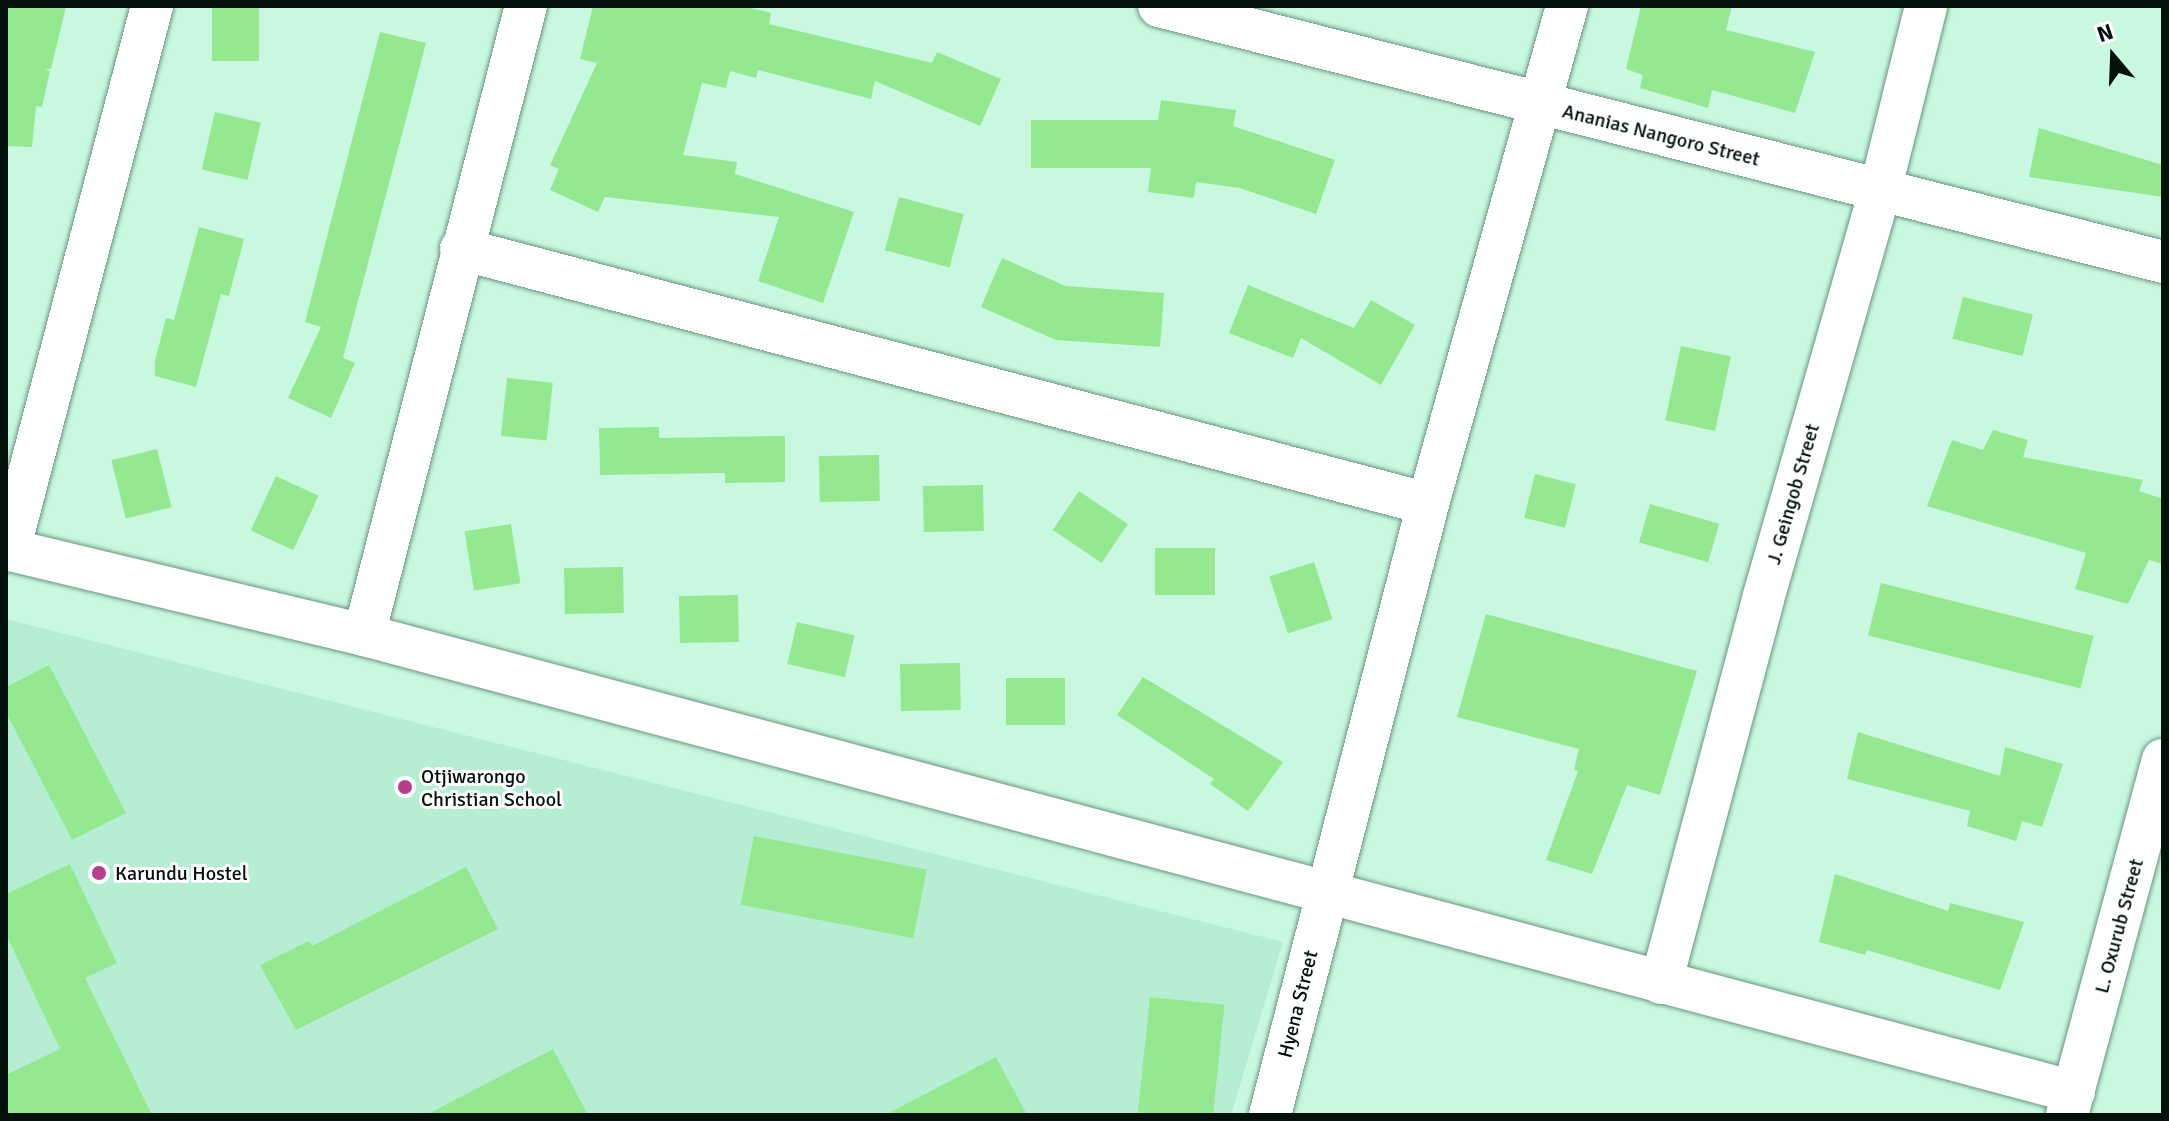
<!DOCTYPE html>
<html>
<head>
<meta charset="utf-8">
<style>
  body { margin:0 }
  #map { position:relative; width:2169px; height:1121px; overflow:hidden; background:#c8f8e0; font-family:Signika,sans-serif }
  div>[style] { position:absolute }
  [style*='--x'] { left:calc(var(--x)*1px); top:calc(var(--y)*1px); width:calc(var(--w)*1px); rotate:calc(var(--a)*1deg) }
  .built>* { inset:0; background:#b5eed2 }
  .building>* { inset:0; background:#94e990; transform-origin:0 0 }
  .roads { filter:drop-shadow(0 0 2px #699580) drop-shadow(0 0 2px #699580) }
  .minor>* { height:42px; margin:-21px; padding:0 21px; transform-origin:21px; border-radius:21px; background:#fff }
  .dots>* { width:22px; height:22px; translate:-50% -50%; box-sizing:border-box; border:4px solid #fff; border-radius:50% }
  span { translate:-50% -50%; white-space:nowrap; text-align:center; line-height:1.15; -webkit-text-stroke:6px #fff; paint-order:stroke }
  .street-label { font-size:20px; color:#021109 }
  .poi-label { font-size:20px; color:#021109 }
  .left { translate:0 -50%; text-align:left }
  .frame { position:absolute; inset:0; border:8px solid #021109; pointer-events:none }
  .north { position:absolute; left:2073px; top:16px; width:80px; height:80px; -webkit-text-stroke:6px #fff; paint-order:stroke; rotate:341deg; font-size:22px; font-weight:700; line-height:32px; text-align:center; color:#021109 }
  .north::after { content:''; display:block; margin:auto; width:28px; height:36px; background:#021109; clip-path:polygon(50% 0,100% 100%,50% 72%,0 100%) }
</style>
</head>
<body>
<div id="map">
  <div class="built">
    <div style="clip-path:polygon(6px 619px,1283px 942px,1231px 1115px,6px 1115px)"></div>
  </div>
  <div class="building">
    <div style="clip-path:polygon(6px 6px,66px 6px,51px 69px,45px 69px,50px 71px,42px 107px,36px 106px,32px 147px,6px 146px)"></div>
    <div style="left:212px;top:6px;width:47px;height:55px"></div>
    <div style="clip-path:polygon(593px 6px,742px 6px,771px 13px,769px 24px,932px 63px,937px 52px,1001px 79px,980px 126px,875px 81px,871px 99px,758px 70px,756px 78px,730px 71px,726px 88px,702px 83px,683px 155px,737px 162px,735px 174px,854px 212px,823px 303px,758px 281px,779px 217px,605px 197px,598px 212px,550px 190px,559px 169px,550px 165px,597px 63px,580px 59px)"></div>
    <div style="clip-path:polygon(1641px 6px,1732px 6px,1726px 30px,1815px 52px,1795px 113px,1712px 90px,1708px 108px,1640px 88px,1643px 75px,1626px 69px)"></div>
    <div style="clip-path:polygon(380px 32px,426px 43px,343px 358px,355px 363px,331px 418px,288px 398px,321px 327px,305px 322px)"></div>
    <div style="clip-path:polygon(1161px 100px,1236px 110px,1233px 126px,1335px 160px,1316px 214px,1240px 188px,1196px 182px,1194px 198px,1148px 192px,1151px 168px,1031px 168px,1031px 120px,1158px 120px)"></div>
    <div style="left:215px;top:112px;width:47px;height:59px;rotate:13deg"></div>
    <div style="clip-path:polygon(2039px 128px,2163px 165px,2163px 197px,2029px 177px)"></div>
    <div style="left:899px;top:197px;width:67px;height:55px;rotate:15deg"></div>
    <div style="clip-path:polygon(199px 227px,244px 239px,229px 296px,221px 294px,196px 387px,155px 376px,155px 361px,166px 318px,174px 320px)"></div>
    <div style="clip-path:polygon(1002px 258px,1066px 286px,1164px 293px,1160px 347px,1056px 340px,981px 307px)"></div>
    <div style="clip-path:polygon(1248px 285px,1354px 328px,1371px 300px,1415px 325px,1381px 385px,1301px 338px,1293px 358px,1229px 333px)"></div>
    <div style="left:1963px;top:297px;width:72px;height:43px;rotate:14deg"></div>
    <div style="left:1681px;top:346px;width:51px;height:76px;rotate:12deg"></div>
    <div style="left:507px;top:378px;width:46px;height:58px;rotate:6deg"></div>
    <div style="clip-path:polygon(659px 427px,659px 438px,785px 436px,785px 482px,725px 483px,725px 473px,600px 475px,599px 428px)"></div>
    <div style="clip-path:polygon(1993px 430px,2028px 440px,2023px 457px,2143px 480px,2139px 491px,2163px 499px,2163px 564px,2149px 560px,2128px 604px,2075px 589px,2086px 553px,1927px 506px,1952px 440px,1983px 450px)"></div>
    <div style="left:157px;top:449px;width:60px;height:47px;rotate:76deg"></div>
    <div style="left:879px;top:455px;width:46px;height:60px;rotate:89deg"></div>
    <div style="left:1535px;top:474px;width:42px;height:45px;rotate:14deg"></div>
    <div style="left:276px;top:476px;width:47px;height:60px;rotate:25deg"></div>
    <div style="left:983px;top:485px;width:46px;height:60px;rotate:89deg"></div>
    <div style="left:1079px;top:491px;width:59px;height:47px;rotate:34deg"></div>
    <div style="left:1650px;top:504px;width:72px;height:40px;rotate:16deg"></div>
    <div style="left:511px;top:524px;width:60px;height:47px;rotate:81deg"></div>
    <div style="left:1155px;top:548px;width:60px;height:47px"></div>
    <div style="left:1314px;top:562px;width:60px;height:47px;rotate:72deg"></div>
    <div style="left:623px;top:567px;width:46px;height:59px;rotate:89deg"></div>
    <div style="left:1881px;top:583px;width:219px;height:54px;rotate:14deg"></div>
    <div style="left:738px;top:595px;width:47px;height:59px;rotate:89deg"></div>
    <div style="clip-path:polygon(1486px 614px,1697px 671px,1660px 795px,1627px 785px,1592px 874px,1546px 860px,1578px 771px,1574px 770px,1579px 749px,1457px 717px)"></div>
    <div style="left:797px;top:622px;width:59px;height:43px;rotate:13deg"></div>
    <div style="left:960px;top:663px;width:47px;height:60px;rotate:89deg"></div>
    <div style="clip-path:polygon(49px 665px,126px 813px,72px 840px,6px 712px,6px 687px)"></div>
    <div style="clip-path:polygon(1143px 677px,1283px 762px,1248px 811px,1210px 784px,1214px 779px,1117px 715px)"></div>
    <div style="left:1006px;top:678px;width:59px;height:47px"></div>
    <div style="clip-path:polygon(1858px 732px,2000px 776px,2005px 747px,2063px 764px,2042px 827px,2022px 821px,2016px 841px,1967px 826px,1970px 811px,1847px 779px)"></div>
    <div style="left:754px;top:836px;width:176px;height:70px;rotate:11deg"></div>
    <div style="clip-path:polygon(70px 864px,117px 963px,85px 978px,152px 1115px,6px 1115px,6px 1075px,60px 1049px,6px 934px,6px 894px)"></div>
    <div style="clip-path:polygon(466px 867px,498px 929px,296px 1030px,260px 965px,309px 941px,312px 946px)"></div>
    <div style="clip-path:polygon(1835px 874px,1948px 911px,1950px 903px,2024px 922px,2000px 990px,1867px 950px,1865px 955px,1819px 942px)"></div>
    <div style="left:1150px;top:997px;width:75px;height:119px;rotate:6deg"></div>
    <div style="clip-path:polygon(553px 1049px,588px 1115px,426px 1115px)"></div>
    <div style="clip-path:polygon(996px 1057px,1027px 1115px,885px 1115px)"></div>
  </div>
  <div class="roads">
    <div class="minor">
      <div style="--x:1159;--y:6;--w:1036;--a:14.3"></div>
      <div style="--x:461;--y:249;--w:1000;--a:14.77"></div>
      <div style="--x:6;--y:549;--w:368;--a:13.5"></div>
      <div style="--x:364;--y:635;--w:1770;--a:14.96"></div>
      <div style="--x:9;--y:550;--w:562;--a:-75.27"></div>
      <div style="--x:364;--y:635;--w:650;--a:-75.56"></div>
      <div style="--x:1661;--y:983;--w:397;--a:-75.1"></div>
      <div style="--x:1763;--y:599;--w:424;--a:-74"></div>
      <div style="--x:1880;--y:191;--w:191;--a:-76"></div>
      <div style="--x:1270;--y:1115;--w:631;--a:-75.5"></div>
      <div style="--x:1428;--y:504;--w:517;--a:-74.4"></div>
      <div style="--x:2067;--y:1115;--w:368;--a:-74.9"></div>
    </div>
  </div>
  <div class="dots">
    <div style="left:405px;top:787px;background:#b73d8f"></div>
    <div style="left:99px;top:873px;background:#b73d8f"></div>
  </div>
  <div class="street-label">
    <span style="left:1661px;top:135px;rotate:14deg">Ananias Nangoro Street</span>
    <span style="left:1793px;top:494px;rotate:-74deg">J. Geingob Street</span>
    <span style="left:2119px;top:926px;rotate:-75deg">L. Oxurub Street</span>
    <span style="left:1298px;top:1004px;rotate:-76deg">Hyena Street</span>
  </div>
  <div class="poi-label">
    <span class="left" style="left:421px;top:788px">Otjiwarongo<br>Christian School</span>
    <span class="left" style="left:115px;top:873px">Karundu Hostel</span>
  </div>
  <div class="frame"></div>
  <div class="north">N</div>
</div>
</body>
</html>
